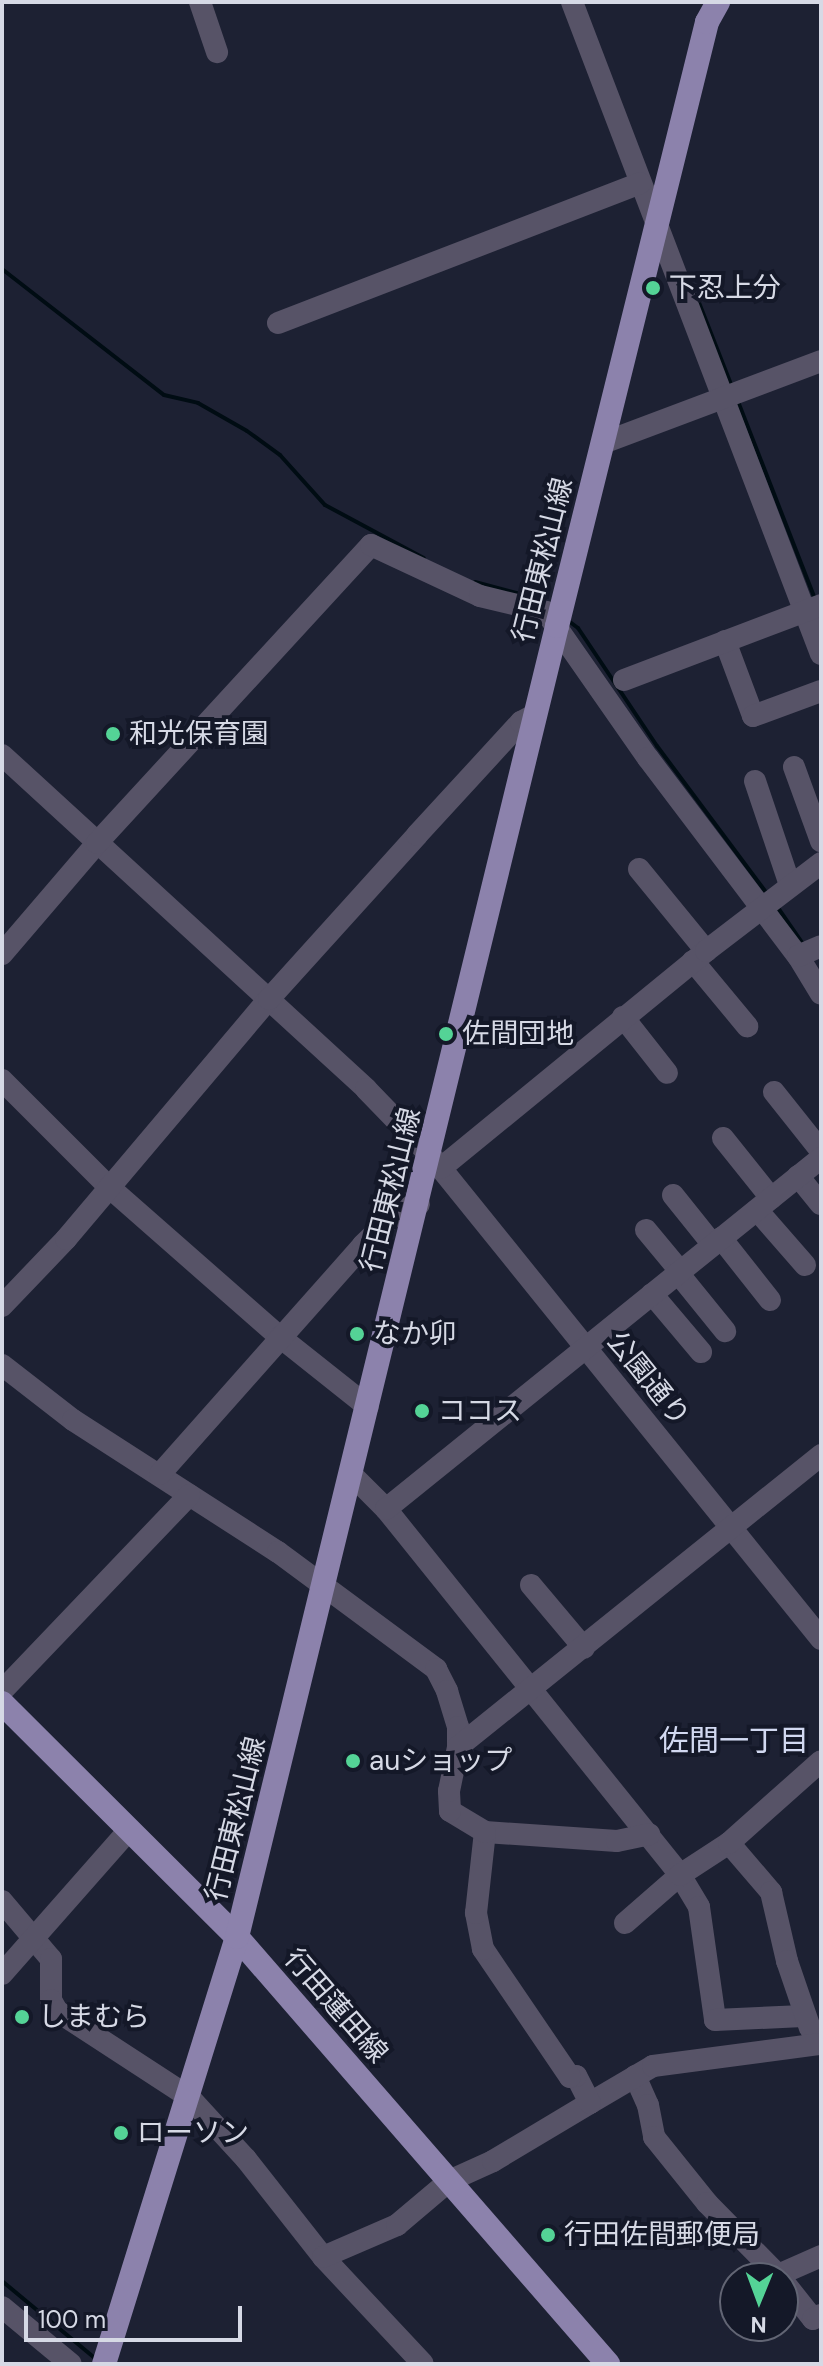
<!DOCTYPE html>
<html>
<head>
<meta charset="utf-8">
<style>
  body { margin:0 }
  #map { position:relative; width:823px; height:2366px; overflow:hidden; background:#1d2133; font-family:"DM Sans","Noto Sans JP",sans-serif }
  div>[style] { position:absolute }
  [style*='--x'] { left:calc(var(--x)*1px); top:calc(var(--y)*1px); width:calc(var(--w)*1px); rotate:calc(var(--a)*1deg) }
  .stream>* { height:4px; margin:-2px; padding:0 2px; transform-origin:2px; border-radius:2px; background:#000c13 }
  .minor>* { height:22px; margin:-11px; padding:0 11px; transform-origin:11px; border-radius:11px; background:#575367 }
  .major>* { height:24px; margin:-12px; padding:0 12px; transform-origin:12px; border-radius:12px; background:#8c82ac }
  .dots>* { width:22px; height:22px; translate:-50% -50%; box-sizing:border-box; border:4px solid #141828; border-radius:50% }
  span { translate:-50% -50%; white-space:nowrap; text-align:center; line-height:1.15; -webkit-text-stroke:8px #141828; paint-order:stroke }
  .poi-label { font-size:28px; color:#d6d9e5 }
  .left { translate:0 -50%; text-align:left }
  .street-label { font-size:28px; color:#d6d9e5 }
  .neighbourhood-label { font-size:30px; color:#d2d9f1 }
  .frame { position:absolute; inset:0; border:4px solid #d6d9e5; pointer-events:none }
  .north { position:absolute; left:719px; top:2262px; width:80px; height:80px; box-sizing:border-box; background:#141828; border:2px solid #626574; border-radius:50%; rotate:181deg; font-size:22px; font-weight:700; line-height:32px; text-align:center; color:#d6d9e5 }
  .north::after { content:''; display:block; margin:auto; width:28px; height:36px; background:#54d396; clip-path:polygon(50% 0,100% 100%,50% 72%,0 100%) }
  .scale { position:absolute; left:24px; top:2306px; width:218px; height:36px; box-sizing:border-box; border:4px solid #d6d9e5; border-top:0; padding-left:10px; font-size:24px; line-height:28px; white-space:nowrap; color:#d6d9e5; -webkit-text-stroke:6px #141828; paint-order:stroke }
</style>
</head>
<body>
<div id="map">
  <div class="stream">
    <div style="--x:2;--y:269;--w:205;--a:37.9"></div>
    <div style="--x:164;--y:395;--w:35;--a:13"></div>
    <div style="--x:198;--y:403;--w:56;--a:29.7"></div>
    <div style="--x:247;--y:431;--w:41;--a:36"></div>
    <div style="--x:280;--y:455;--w:67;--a:48"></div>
    <div style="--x:325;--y:505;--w:112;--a:28.2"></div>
    <div style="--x:696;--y:295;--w:99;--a:68.6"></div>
    <div style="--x:737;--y:399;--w:215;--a:68.7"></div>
    <div style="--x:475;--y:582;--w:55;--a:14.8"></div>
    <div style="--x:566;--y:619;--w:15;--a:37"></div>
    <div style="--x:578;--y:628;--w:142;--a:56.2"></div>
    <div style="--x:657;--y:746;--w:186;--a:53.3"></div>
    <div style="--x:776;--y:905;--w:47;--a:55.3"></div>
    <div style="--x:2;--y:2281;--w:124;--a:39.7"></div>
  </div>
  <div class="minor">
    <div style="--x:200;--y:2;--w:53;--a:71.2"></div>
    <div style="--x:572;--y:2;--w:698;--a:69.1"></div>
    <div style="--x:278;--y:323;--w:388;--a:-21.1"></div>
    <div style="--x:603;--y:443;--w:233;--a:-20.6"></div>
    <div style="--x:725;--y:641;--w:80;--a:69.5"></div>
    <div style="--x:753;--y:716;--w:72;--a:-20.2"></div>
    <div style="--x:624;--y:680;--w:211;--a:-20.8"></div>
    <div style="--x:2;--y:755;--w:494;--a:42.5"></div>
    <div style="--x:366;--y:1089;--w:93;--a:45.9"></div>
    <div style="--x:431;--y:1156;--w:621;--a:51.08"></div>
    <div style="--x:794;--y:767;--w:79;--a:70"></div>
    <div style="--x:755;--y:781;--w:110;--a:71.4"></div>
    <div style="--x:639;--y:869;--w:106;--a:50.7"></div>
    <div style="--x:2;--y:954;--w:146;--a:-49.4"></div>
    <div style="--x:97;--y:843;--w:405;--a:-47.4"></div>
    <div style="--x:371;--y:545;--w:120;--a:25.1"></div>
    <div style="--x:480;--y:596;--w:68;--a:13.6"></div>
    <div style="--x:546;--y:612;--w:178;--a:55.1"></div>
    <div style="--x:648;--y:758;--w:248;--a:52.9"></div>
    <div style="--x:798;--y:956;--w:44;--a:58.8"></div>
    <div style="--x:798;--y:956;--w:25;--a:-23"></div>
    <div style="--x:693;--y:961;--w:85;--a:50.3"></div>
    <div style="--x:623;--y:1017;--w:71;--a:51.8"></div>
    <div style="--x:2;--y:1080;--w:151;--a:45"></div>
    <div style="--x:109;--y:1187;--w:227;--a:41.3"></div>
    <div style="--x:280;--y:1337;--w:112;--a:38.5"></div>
    <div style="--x:774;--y:1092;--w:75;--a:51.5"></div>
    <div style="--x:723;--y:1138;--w:77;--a:51.3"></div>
    <div style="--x:441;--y:1168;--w:343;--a:-39.3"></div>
    <div style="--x:706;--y:951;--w:145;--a:-37.4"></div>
    <div style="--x:798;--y:1176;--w:36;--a:51"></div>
    <div style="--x:673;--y:1195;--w:64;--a:51.3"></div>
    <div style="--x:757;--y:1210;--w:73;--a:48.9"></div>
    <div style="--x:646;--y:1230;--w:53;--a:50.3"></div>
    <div style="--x:721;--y:1238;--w:79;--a:51.7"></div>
    <div style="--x:678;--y:1273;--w:75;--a:51"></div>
    <div style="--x:652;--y:1294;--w:76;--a:49.8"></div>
    <div style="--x:2;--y:1306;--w:93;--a:-46.3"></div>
    <div style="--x:66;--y:1239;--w:314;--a:-49.8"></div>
    <div style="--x:269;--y:999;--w:221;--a:-47.9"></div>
    <div style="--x:417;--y:835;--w:154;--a:-47.4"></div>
    <div style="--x:521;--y:722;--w:17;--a:-28"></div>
    <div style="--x:2;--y:1365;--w:90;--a:37.8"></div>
    <div style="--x:73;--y:1420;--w:244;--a:32.8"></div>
    <div style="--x:278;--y:1552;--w:197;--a:36.5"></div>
    <div style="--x:436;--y:1669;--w:25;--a:63"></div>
    <div style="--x:447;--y:1691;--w:38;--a:73"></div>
    <div style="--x:458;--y:1727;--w:20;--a:90"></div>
    <div style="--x:160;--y:1474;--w:306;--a:-48.4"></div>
    <div style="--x:363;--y:1245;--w:49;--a:-44.2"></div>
    <div style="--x:398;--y:1211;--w:22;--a:-18"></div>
    <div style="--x:351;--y:1474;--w:49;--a:45"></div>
    <div style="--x:386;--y:1509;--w:469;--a:51.2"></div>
    <div style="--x:680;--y:1875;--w:37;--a:59"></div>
    <div style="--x:699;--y:1907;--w:114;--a:81.9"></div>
    <div style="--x:715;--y:2020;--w:88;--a:-2.6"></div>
    <div style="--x:386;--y:1509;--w:559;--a:-38.9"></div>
    <div style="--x:531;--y:1585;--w:82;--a:49.9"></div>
    <div style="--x:2;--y:1691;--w:271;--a:-46.3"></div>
    <div style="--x:485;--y:1832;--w:132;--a:3.9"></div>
    <div style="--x:617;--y:1841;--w:33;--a:-12"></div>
    <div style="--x:729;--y:1843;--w:65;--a:49.4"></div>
    <div style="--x:771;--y:1892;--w:71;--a:76.9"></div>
    <div style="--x:787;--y:1961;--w:71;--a:71.1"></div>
    <div style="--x:2;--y:1901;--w:76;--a:49.8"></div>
    <div style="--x:51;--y:1959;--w:41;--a:90"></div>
    <div style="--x:51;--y:2000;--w:13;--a:61"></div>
    <div style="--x:57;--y:2011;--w:158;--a:33.1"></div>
    <div style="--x:189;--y:2097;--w:84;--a:47.4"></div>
    <div style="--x:246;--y:2159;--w:125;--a:51.8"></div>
    <div style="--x:323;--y:2257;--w:146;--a:46.9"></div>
    <div style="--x:625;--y:1923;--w:73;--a:-41.1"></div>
    <div style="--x:680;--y:1875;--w:59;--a:-33.1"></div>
    <div style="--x:729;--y:1843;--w:123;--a:-41.7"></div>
    <div style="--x:2;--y:1974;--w:192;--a:-48.6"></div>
    <div style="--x:635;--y:2076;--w:32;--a:66"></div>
    <div style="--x:648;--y:2105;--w:33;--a:79"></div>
    <div style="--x:654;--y:2137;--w:85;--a:51.2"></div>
    <div style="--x:707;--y:2203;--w:105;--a:45.4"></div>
    <div style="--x:590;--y:2103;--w:73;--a:-30.4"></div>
    <div style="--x:653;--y:2066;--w:169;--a:-7.5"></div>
    <div style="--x:323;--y:2257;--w:81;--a:-23.4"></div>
    <div style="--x:397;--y:2225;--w:68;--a:-40.2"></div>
    <div style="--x:449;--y:2181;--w:48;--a:-24.4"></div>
    <div style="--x:493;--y:2161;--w:113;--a:-30.9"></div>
    <div style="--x:590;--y:2103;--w:30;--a:-117"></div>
    <div style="--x:576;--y:2076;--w:6;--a:171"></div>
    <div style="--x:570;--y:2077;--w:155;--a:-124.2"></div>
    <div style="--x:483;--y:1949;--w:37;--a:-101"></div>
    <div style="--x:476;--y:1913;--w:81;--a:-83.7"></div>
    <div style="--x:485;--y:1832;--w:41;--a:-149"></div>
    <div style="--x:450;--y:1811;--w:20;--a:-93"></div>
    <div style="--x:449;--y:1791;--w:45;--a:-78.4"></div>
    <div style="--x:458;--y:1747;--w:466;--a:-38.8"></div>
    <div style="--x:778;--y:2275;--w:47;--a:-23.8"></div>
    <div style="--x:783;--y:2281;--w:48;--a:51.7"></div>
    <div style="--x:813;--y:2319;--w:9;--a:-27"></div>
    <div style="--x:2;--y:2307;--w:89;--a:39.6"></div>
  </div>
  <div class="major">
    <div style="--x:2;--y:1703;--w:332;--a:44.9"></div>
    <div style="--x:237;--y:1937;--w:566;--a:49.01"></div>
    <div style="--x:104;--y:2364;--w:447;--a:-72.7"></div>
    <div style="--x:237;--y:1937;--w:1349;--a:-76.28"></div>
    <div style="--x:557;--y:626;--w:622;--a:-76.05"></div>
    <div style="--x:707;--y:22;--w:23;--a:-61"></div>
  </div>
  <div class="dots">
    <div style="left:653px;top:288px;background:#54d396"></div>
    <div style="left:113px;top:734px;background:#54d396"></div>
    <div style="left:446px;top:1034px;background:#54d396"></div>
    <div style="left:357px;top:1334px;background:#54d396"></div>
    <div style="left:422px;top:1411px;background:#54d396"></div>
    <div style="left:353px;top:1761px;background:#54d396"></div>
    <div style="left:22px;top:2017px;background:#54d396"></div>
    <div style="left:121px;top:2133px;background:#54d396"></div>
    <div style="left:548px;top:2235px;background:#54d396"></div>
  </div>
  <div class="poi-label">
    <span class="left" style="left:669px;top:288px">下忍上分</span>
    <span class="left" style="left:129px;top:734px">和光保育園</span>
    <span class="left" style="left:462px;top:1034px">佐間団地</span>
    <span class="left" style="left:373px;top:1334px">なか卯</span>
    <span class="left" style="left:438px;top:1411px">ココス</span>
    <span class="left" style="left:369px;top:1761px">auショップ</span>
    <span class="left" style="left:38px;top:2017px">しまむら</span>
    <span class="left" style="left:137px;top:2133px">ローソン</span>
    <span class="left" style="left:564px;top:2235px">行田佐間郵便局</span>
  </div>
  <div class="street-label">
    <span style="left:543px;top:560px;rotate:-76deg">行田東松山線</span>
    <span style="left:391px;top:1190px;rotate:-76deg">行田東松山線</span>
    <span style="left:648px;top:1379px;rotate:51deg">公園通り</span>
    <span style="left:236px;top:1819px;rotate:-76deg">行田東松山線</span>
    <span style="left:336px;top:2006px;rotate:49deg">行田蓮田線</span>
  </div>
  <div class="neighbourhood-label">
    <span style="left:734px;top:1741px">佐間一丁目</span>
  </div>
  <div class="frame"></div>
  <div class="north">N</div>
  <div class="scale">100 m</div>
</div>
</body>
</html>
